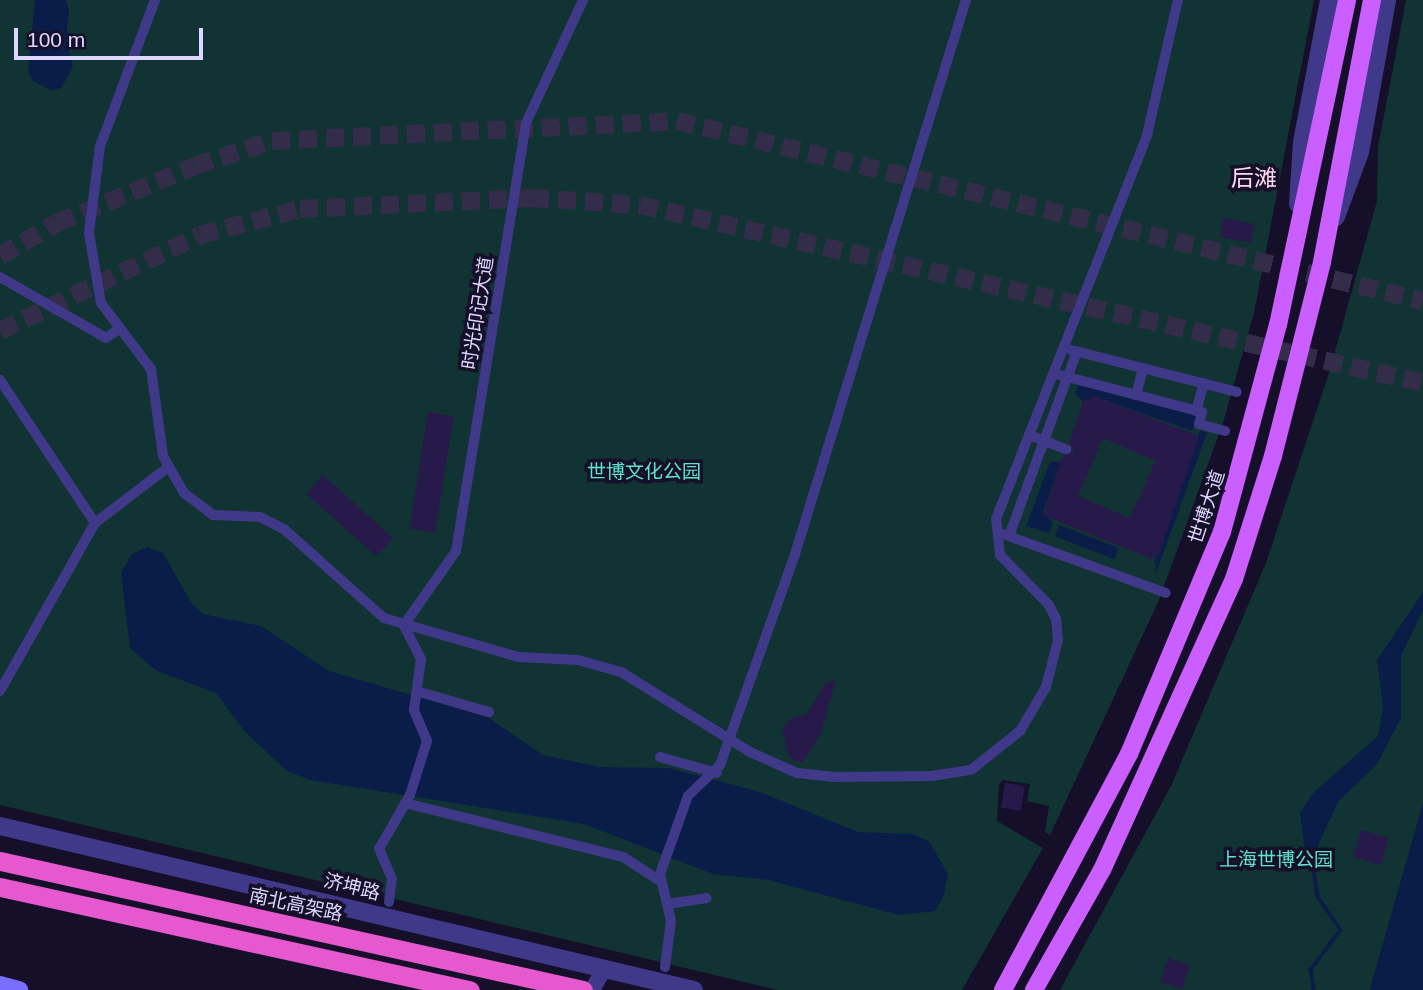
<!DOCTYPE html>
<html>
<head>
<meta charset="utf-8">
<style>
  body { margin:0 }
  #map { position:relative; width:1423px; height:990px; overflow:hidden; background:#150f29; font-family:Arial,"Noto Sans SC",sans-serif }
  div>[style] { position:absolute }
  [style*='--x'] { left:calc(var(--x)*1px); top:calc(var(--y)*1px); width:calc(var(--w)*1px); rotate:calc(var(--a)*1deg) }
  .green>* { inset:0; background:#123333 }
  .water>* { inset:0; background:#091d48; transform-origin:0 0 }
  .stream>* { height:3.5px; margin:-1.75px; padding:0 1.75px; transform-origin:1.75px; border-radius:1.75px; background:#091d48 }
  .building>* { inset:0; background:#271a4b; transform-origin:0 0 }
  .secondary-tunnel>* { height:18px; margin-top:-9px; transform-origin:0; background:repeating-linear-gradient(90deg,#332d49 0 18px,transparent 0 27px) }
  .pedestrian>* { height:10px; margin:-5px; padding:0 5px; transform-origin:5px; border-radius:5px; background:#403989 }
  .minor>* { height:16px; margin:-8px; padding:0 8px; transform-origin:8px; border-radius:8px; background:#403989 }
  .tertiary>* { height:18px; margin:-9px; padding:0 9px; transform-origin:9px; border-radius:9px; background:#403989 }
  .secondary>* { height:18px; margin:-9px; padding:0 9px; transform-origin:9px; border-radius:9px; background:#796eff }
  .primary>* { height:18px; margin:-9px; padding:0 9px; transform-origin:9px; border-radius:9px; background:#cb5eff }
  .trunk>* { height:19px; margin:-9.5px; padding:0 9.5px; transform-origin:9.5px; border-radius:9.5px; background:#e558ce }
  span { translate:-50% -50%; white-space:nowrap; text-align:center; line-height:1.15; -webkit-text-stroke:7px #150f29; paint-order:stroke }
  .street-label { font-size:19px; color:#ded7ff }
  .park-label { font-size:19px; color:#5ee4ca }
  .quarter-label { font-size:23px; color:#ffd9ef }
  .scale { position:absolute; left:14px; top:28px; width:189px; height:32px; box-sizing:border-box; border:4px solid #ded7ff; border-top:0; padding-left:9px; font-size:21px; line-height:24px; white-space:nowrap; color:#ded7ff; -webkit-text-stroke:5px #150f29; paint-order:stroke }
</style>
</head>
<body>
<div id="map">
  <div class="green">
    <div style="clip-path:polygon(0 0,1314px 0,1254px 313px,1223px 423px,1159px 600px,1050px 835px,1045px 832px,1049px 806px,1027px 801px,1030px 784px,1002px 780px,999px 785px,997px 821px,1043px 848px,962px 990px,778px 990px,0 805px)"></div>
    <div style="clip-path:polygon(1406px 0,1423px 0,1423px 804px,1370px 990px,1060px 990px,1171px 786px,1266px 563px,1329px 373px,1377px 201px,1378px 147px)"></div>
  </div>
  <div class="water">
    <div style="clip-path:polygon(35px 0,66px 0,69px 11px,66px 40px,73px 67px,61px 88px,51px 90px,33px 81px,28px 71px)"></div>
    <div style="clip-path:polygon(1078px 385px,1197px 416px,1192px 431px,1094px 396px,1083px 402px,1075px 393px)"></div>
    <div style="clip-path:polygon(1200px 431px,1207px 433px,1156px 573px,1155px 558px)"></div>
    <div style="clip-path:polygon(1050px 462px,1061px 462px,1043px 512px,1053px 523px,1049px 533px,1026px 526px)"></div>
    <div style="left:1059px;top:525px;width:64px;height:12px;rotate:21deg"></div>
    <div style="clip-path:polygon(147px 547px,163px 553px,192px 604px,203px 614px,261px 626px,329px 671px,487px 717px,543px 755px,599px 767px,669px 768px,760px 792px,858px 832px,912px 834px,929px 841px,948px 874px,944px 895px,935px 911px,899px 915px,768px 880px,713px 874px,584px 824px,310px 780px,287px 771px,245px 732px,216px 693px,155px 670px,130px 648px,121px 573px,132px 554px)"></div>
    <div style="clip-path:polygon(1423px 592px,1423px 610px,1401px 656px,1401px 718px,1377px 764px,1338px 802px,1315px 852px,1305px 852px,1300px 812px,1313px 793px,1378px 736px,1383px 707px,1377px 660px)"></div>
    <div style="clip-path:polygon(1423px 804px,1423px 990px,1370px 990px)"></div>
  </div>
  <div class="stream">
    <div style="--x:1311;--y:849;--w:49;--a:81.7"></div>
    <div style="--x:1318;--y:897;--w:40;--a:55.1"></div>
    <div style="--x:1341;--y:930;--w:50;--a:126.9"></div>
    <div style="--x:1311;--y:970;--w:20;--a:81"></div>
  </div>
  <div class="building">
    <div style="left:1223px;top:218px;width:32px;height:19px;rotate:11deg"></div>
    <div style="clip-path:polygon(evenodd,1094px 396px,1199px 436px,1159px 554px,1152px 559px,1043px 515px,1063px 456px,1074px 451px,1069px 442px,1083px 402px,1094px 396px,1103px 438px,1155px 461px,1130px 518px,1078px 496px,1103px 438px)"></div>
    <div style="left:428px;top:412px;width:26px;height:118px;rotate:9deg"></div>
    <div style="left:323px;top:475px;width:94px;height:25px;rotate:42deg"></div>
    <div style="clip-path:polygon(836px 680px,821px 733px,803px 762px,796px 762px,789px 757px,782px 729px,790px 719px,808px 713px,825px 683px)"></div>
    <div style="left:1005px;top:783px;width:20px;height:25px;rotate:9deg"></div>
    <div style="left:1361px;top:830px;width:29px;height:28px;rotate:16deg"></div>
    <div style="left:1168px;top:958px;width:23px;height:25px;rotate:18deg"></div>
  </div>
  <div class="secondary-tunnel">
    <div style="--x:0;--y:256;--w:66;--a:-30.1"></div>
    <div style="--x:57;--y:223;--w:149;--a:-22.4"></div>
    <div style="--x:195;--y:166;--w:81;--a:-18"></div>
    <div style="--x:272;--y:141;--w:405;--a:-2.8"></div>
    <div style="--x:677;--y:121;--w:767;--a:13.57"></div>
    <div style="--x:0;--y:331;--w:222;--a:-25.6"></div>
    <div style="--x:200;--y:235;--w:103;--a:-14.6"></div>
    <div style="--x:300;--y:209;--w:231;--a:-2.7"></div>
    <div style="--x:531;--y:198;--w:109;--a:3.7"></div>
    <div style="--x:640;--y:205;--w:803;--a:12.81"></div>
  </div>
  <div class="pedestrian">
    <div style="--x:155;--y:0;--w:156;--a:110.6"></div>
    <div style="--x:100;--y:146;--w:88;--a:97.2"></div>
    <div style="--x:89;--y:233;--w:71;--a:80.3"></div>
    <div style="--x:101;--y:303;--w:83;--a:52.9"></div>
    <div style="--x:151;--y:369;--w:88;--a:82.1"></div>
    <div style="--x:163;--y:456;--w:43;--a:60.4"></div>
    <div style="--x:184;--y:493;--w:36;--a:37"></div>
    <div style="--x:213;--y:515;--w:47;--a:2.4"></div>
    <div style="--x:260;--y:517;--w:27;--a:27"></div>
    <div style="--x:284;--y:529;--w:134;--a:41.7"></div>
    <div style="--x:384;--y:618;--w:140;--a:16.2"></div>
    <div style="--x:518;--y:657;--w:60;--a:2.9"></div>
    <div style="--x:578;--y:660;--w:45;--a:15.6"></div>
    <div style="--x:621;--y:672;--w:152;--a:31.8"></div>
    <div style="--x:750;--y:752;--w:51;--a:24.1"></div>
    <div style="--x:797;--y:773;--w:36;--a:6"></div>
    <div style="--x:833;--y:777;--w:99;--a:-0.6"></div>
    <div style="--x:932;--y:776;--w:39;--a:-9"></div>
    <div style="--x:971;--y:770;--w:63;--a:-38.5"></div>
    <div style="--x:1020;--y:731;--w:51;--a:-59.4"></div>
    <div style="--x:1046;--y:687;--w:49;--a:-75.7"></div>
    <div style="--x:1058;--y:640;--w:21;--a:-95"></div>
    <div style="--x:1056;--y:619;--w:16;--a:-117"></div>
    <div style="--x:1049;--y:605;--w:70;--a:-134.4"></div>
    <div style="--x:1000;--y:555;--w:36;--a:-96"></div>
    <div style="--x:996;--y:519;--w:413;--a:-68.5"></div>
    <div style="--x:1147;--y:135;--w:139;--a:-77.1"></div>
    <div style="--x:0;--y:277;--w:122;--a:29.9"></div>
    <div style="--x:106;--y:338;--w:16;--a:-35"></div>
    <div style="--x:1071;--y:350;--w:171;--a:14.2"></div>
    <div style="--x:1060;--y:375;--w:147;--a:14.6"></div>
    <div style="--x:1202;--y:412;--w:12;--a:104"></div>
    <div style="--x:1199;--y:424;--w:27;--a:15"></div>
    <div style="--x:0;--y:380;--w:172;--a:56.4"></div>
    <div style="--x:1136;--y:395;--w:28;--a:-75"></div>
    <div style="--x:1196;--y:411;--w:29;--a:-74"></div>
    <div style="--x:1029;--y:435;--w:40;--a:21"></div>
    <div style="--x:1003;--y:534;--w:173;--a:19.9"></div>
    <div style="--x:1009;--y:536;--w:197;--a:-69.8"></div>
    <div style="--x:0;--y:691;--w:193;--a:-60.5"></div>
    <div style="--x:95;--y:523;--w:91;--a:-37.4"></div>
    <div style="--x:420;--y:692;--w:72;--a:16.2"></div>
    <div style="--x:660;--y:757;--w:59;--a:15.7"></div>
    <div style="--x:405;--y:803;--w:225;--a:13.9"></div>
    <div style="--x:623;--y:857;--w:43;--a:32.6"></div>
    <div style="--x:389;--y:902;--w:23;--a:-83"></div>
    <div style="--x:392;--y:879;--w:33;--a:-113"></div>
    <div style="--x:379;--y:849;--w:62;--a:-60.1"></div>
    <div style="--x:410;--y:795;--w:57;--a:-72.5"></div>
    <div style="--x:427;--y:741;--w:34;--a:-113"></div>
    <div style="--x:414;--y:710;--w:51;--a:-82.2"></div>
    <div style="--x:421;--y:659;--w:38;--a:-117"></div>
    <div style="--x:404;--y:625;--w:90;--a:-54.9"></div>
    <div style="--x:456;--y:551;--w:434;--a:-80.7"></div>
    <div style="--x:526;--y:123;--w:136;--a:-65.1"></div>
    <div style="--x:667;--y:904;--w:40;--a:-8.5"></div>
    <div style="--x:665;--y:967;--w:46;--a:-82.6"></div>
    <div style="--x:671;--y:921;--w:48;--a:-103.2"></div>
    <div style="--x:660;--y:874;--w:83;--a:-70.3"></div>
    <div style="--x:688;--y:796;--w:45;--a:-44.1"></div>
    <div style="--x:720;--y:765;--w:224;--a:-70.4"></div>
    <div style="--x:795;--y:554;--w:580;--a:-72.85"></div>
  </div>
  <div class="minor">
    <div style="--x:592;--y:990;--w:24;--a:-60"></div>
  </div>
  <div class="tertiary">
    <div style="--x:1298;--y:204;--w:62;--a:-86.3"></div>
    <div style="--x:1302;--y:142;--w:145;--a:-79.2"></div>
    <div style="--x:1336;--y:217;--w:69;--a:-69.7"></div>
    <div style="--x:1360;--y:152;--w:154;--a:-79.9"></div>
    <div style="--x:0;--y:826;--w:713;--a:13.3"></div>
  </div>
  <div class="secondary">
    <div style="--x:0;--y:985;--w:20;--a:15"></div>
  </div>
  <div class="primary">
    <div style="--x:1003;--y:990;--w:268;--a:-61.9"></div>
    <div style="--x:1129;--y:754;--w:241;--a:-67.3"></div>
    <div style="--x:1222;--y:532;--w:214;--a:-74.9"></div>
    <div style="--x:1278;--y:325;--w:332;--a:-78"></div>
    <div style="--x:1034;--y:990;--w:138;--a:-60.5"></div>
    <div style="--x:1102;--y:870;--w:320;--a:-65.6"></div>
    <div style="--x:1234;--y:579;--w:129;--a:-72.4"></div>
    <div style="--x:1273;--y:456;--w:200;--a:-75.8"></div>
    <div style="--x:1322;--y:262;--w:267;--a:-79.2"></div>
  </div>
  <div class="trunk">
    <div style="--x:0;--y:861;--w:597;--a:12.48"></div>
    <div style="--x:0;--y:887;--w:481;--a:12.4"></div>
  </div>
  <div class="street-label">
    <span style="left:478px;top:313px;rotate:-81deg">时光印记大道</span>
    <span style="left:1207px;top:507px;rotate:-72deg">世博大道</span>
    <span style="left:352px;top:887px;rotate:14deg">济坤路</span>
    <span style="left:296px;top:905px;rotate:12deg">南北高架路</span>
  </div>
  <div class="park-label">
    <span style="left:644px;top:472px">世博文化公园</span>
    <span style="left:1276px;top:860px">上海世博公园</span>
  </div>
  <div class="quarter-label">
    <span style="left:1254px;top:178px">后滩</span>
  </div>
  <div class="scale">100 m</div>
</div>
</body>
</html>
